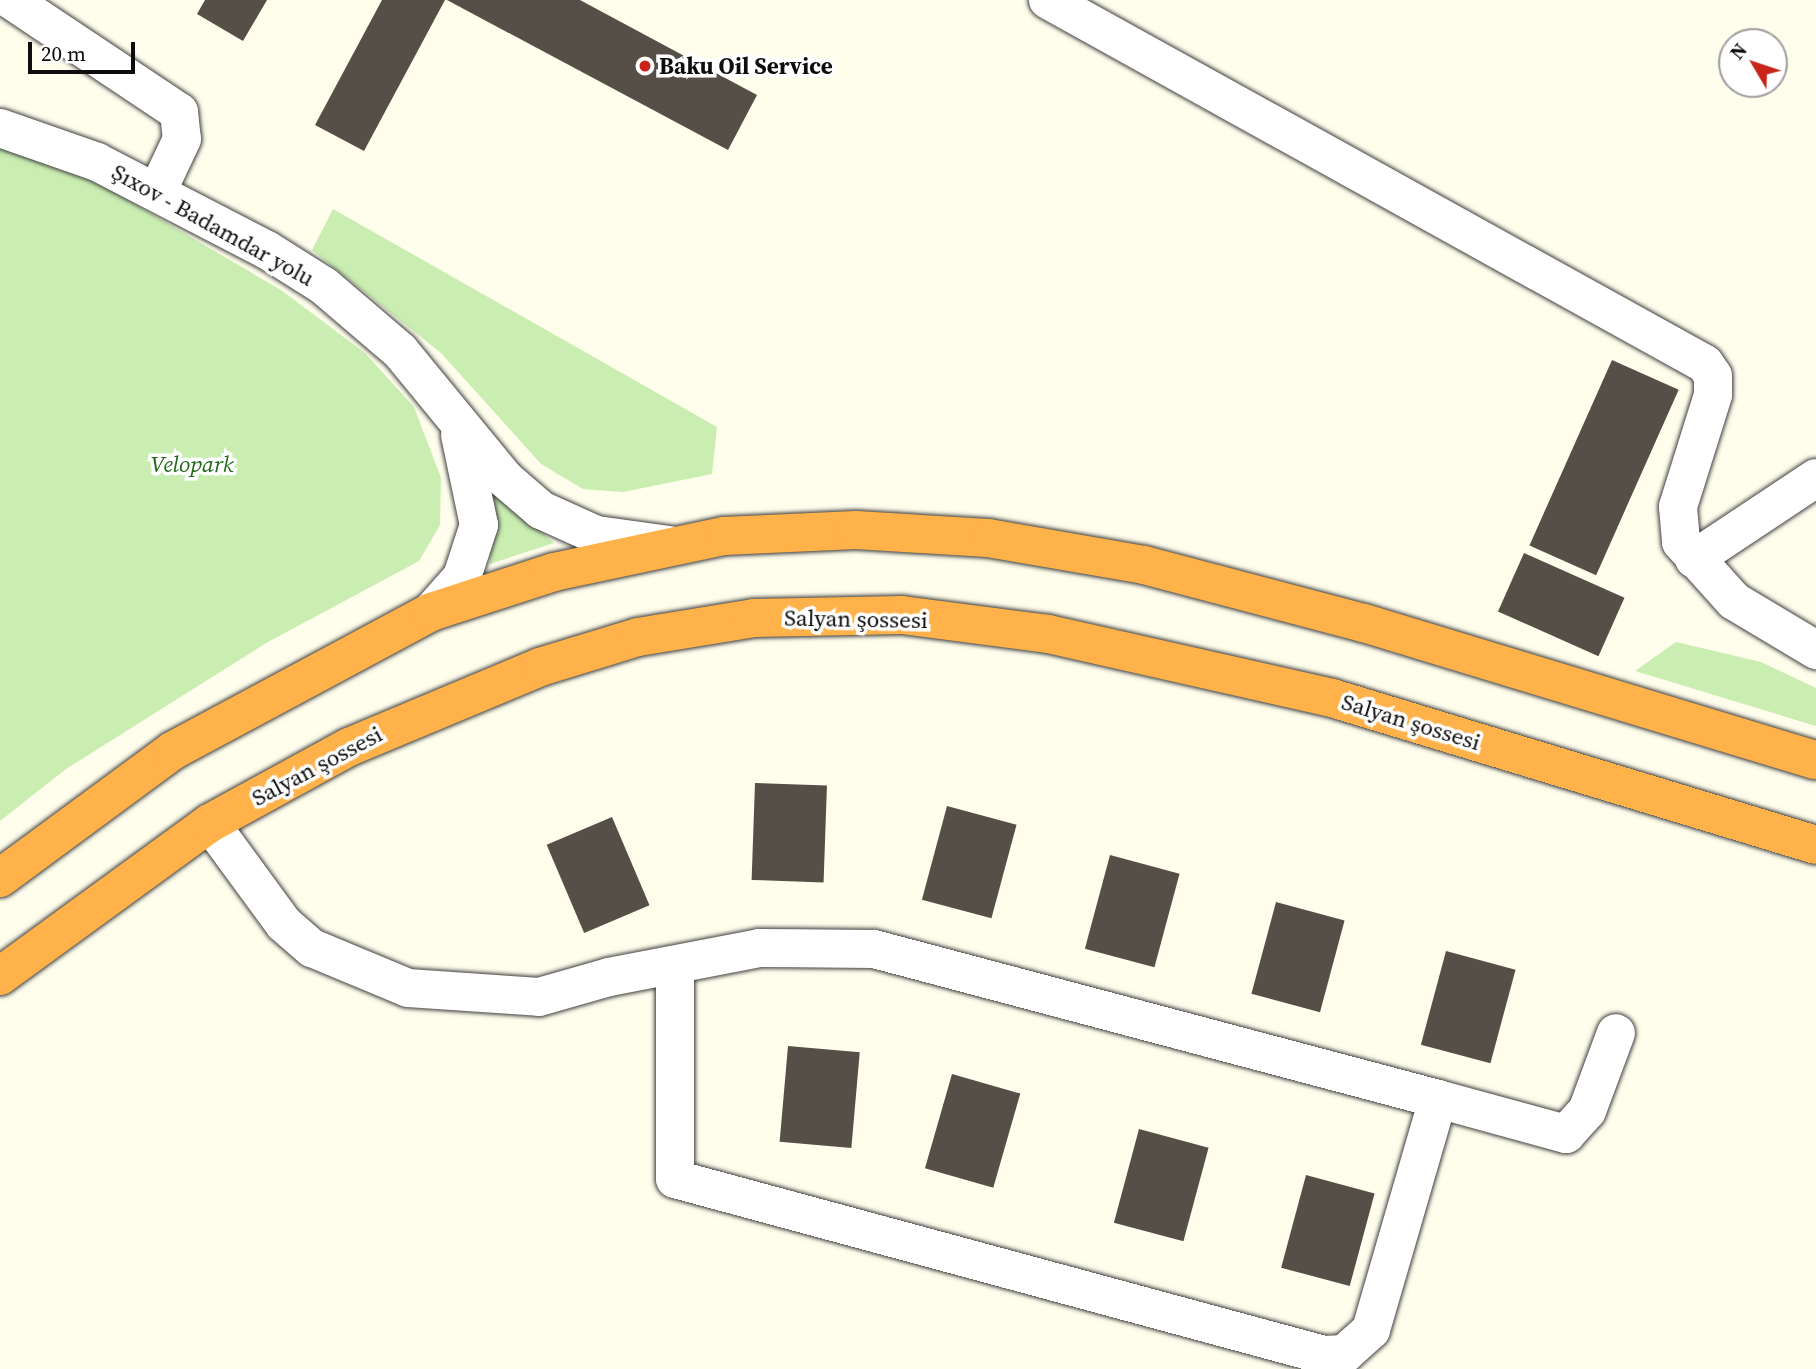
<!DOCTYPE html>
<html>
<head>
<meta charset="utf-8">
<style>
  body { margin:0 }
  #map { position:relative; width:1816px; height:1369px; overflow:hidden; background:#fffdec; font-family:"Source Serif 4",serif }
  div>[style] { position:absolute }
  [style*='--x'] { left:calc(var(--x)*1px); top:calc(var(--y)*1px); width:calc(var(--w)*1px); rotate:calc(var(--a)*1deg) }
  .green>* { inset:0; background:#caedb2 }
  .building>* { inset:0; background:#564f48; transform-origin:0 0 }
  .roads { filter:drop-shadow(0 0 2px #404040) drop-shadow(0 0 2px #404040) }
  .minor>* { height:38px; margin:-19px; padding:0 19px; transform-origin:19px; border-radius:19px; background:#fff }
  .highway>* { height:38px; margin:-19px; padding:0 19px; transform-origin:19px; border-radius:19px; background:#ffb14a }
  .dots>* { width:19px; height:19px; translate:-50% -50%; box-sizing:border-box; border:4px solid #fff; border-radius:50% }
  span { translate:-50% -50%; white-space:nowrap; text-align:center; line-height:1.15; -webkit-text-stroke:7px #fff; paint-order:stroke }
  .poi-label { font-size:23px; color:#0d0d0d; font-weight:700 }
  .left { translate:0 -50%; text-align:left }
  .street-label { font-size:23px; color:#0d0d0d }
  .park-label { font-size:23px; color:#1f6918; font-style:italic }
  .north { position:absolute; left:1718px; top:28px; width:70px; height:70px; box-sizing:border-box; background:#fff; border:2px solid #9e9e9e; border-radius:50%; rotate:309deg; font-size:19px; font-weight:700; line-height:28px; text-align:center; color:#0d0d0d }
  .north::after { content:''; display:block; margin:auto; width:24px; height:32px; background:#c82419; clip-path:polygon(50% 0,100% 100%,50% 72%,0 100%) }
  .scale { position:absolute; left:28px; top:42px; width:107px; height:32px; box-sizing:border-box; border:4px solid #0d0d0d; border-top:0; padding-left:9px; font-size:21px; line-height:24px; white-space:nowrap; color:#0d0d0d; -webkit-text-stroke:5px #fff; paint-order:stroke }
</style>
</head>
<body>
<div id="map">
  <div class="green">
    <div style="clip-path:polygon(0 147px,88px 177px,281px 290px,365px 353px,414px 407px,441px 478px,440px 525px,419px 561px,268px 642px,66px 769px,0 821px)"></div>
    <div style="clip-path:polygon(333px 209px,717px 427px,712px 474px,623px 492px,583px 489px,541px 464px,441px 353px,312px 250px)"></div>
    <div style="clip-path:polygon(492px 489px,554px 543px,490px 564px)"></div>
    <div style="clip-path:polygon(1676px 642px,1761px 662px,1816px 688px,1816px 726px,1635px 671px)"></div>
  </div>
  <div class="building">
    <div style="clip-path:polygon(205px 0,267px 0,243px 41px,197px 14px)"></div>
    <div style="clip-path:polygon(382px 0,445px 0,364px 151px,315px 125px)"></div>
    <div style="clip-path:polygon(447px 0,580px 0,757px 95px,728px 150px)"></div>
    <div style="left:1612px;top:360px;width:73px;height:203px;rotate:24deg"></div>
    <div style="left:1524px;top:553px;width:110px;height:64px;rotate:24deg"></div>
    <div style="left:755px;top:783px;width:72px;height:97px;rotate:2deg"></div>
    <div style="left:947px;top:806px;width:72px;height:97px;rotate:15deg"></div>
    <div style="left:612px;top:817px;width:96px;height:71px;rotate:67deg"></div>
    <div style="left:1110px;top:855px;width:72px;height:97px;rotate:15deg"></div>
    <div style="left:1276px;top:902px;width:71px;height:95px;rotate:15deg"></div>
    <div style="left:1446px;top:951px;width:72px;height:97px;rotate:15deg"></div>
    <div style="left:788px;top:1046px;width:72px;height:96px;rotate:5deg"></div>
    <div style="left:952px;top:1074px;width:71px;height:98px;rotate:16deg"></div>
    <div style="left:1139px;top:1129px;width:72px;height:97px;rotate:15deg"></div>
    <div style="left:1306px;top:1175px;width:71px;height:96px;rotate:15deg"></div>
  </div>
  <div class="roads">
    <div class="minor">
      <div style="--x:11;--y:0;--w:202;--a:33.7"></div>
      <div style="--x:179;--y:112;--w:27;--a:84"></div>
      <div style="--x:182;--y:139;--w:59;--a:115.3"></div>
      <div style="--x:1048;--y:0;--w:751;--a:28.99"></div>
      <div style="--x:1705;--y:364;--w:14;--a:56"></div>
      <div style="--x:1713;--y:376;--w:19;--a:90"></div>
      <div style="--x:1713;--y:395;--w:117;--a:107.4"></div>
      <div style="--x:1678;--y:507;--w:35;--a:85"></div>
      <div style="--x:1681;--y:542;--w:79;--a:48.1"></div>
      <div style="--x:1734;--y:601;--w:96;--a:30.9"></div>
      <div style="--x:0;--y:128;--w:103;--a:19.3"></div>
      <div style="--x:97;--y:162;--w:191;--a:27.4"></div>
      <div style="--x:267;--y:250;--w:67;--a:32.3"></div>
      <div style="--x:324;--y:286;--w:100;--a:40.5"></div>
      <div style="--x:400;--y:351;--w:166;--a:50.6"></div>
      <div style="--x:505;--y:479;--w:48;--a:40.7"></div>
      <div style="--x:541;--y:510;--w:60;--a:24.4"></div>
      <div style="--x:596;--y:535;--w:73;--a:7.9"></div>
      <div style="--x:1694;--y:559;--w:146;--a:-33.6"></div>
      <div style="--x:431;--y:612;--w:47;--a:-48.5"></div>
      <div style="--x:462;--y:577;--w:55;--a:-71.9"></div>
      <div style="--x:479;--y:525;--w:92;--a:-101.9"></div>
      <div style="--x:210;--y:823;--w:125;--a:53.8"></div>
      <div style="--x:284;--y:924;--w:37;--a:41"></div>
      <div style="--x:312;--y:948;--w:104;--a:22.6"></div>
      <div style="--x:408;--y:988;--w:131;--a:3.9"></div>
      <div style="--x:539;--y:997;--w:73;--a:-15.9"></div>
      <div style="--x:609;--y:977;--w:153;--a:-10.9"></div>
      <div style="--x:759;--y:948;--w:115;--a:0.5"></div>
      <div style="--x:874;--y:949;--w:584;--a:14.89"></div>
      <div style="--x:1438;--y:1099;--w:241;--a:106.2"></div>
      <div style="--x:1371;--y:1330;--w:36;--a:138"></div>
      <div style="--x:1344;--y:1354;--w:20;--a:177"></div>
      <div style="--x:1324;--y:1355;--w:672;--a:-164.83"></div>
      <div style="--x:675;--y:1179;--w:214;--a:-90"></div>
      <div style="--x:1438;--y:1099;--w:133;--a:15.3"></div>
      <div style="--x:1566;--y:1134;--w:31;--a:-48"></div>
      <div style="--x:1587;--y:1111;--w:83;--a:-69.6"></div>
    </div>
    <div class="highway">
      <div style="--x:0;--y:878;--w:214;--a:-36.4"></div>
      <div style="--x:172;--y:751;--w:294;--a:-28.2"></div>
      <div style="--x:431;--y:612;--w:129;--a:-18"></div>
      <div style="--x:554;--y:572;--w:174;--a:-12"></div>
      <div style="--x:724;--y:536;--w:132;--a:-2.6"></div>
      <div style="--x:856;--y:530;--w:132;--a:3.5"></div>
      <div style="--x:988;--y:538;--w:158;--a:9.8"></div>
      <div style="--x:1144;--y:565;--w:228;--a:14.8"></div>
      <div style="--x:1364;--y:623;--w:472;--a:16.9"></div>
      <div style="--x:0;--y:976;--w:260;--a:-36.1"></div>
      <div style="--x:210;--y:823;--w:158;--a:-28.7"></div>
      <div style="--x:349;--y:747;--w:207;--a:-22.7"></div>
      <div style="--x:540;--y:667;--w:102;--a:-17"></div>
      <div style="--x:638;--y:637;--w:118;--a:-9.3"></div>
      <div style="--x:754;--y:618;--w:148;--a:-1.2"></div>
      <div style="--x:902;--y:615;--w:147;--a:7.4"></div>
      <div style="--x:1048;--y:634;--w:291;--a:12.7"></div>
      <div style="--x:1332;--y:698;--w:506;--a:16.89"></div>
    </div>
  </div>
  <div class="dots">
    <div style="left:645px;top:66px;background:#c82419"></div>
  </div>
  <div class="poi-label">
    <span class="left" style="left:659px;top:66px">Baku Oil Service</span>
  </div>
  <div class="street-label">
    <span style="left:213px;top:225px;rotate:29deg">Şıxov - Badamdar yolu</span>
    <span style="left:856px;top:619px;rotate:1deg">Salyan şossesi</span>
    <span style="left:1411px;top:722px;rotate:17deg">Salyan şossesi</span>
    <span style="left:317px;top:766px;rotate:-28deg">Salyan şossesi</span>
  </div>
  <div class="park-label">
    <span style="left:192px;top:464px">Velopark</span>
  </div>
  <div class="north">N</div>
  <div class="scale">20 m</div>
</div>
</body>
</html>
